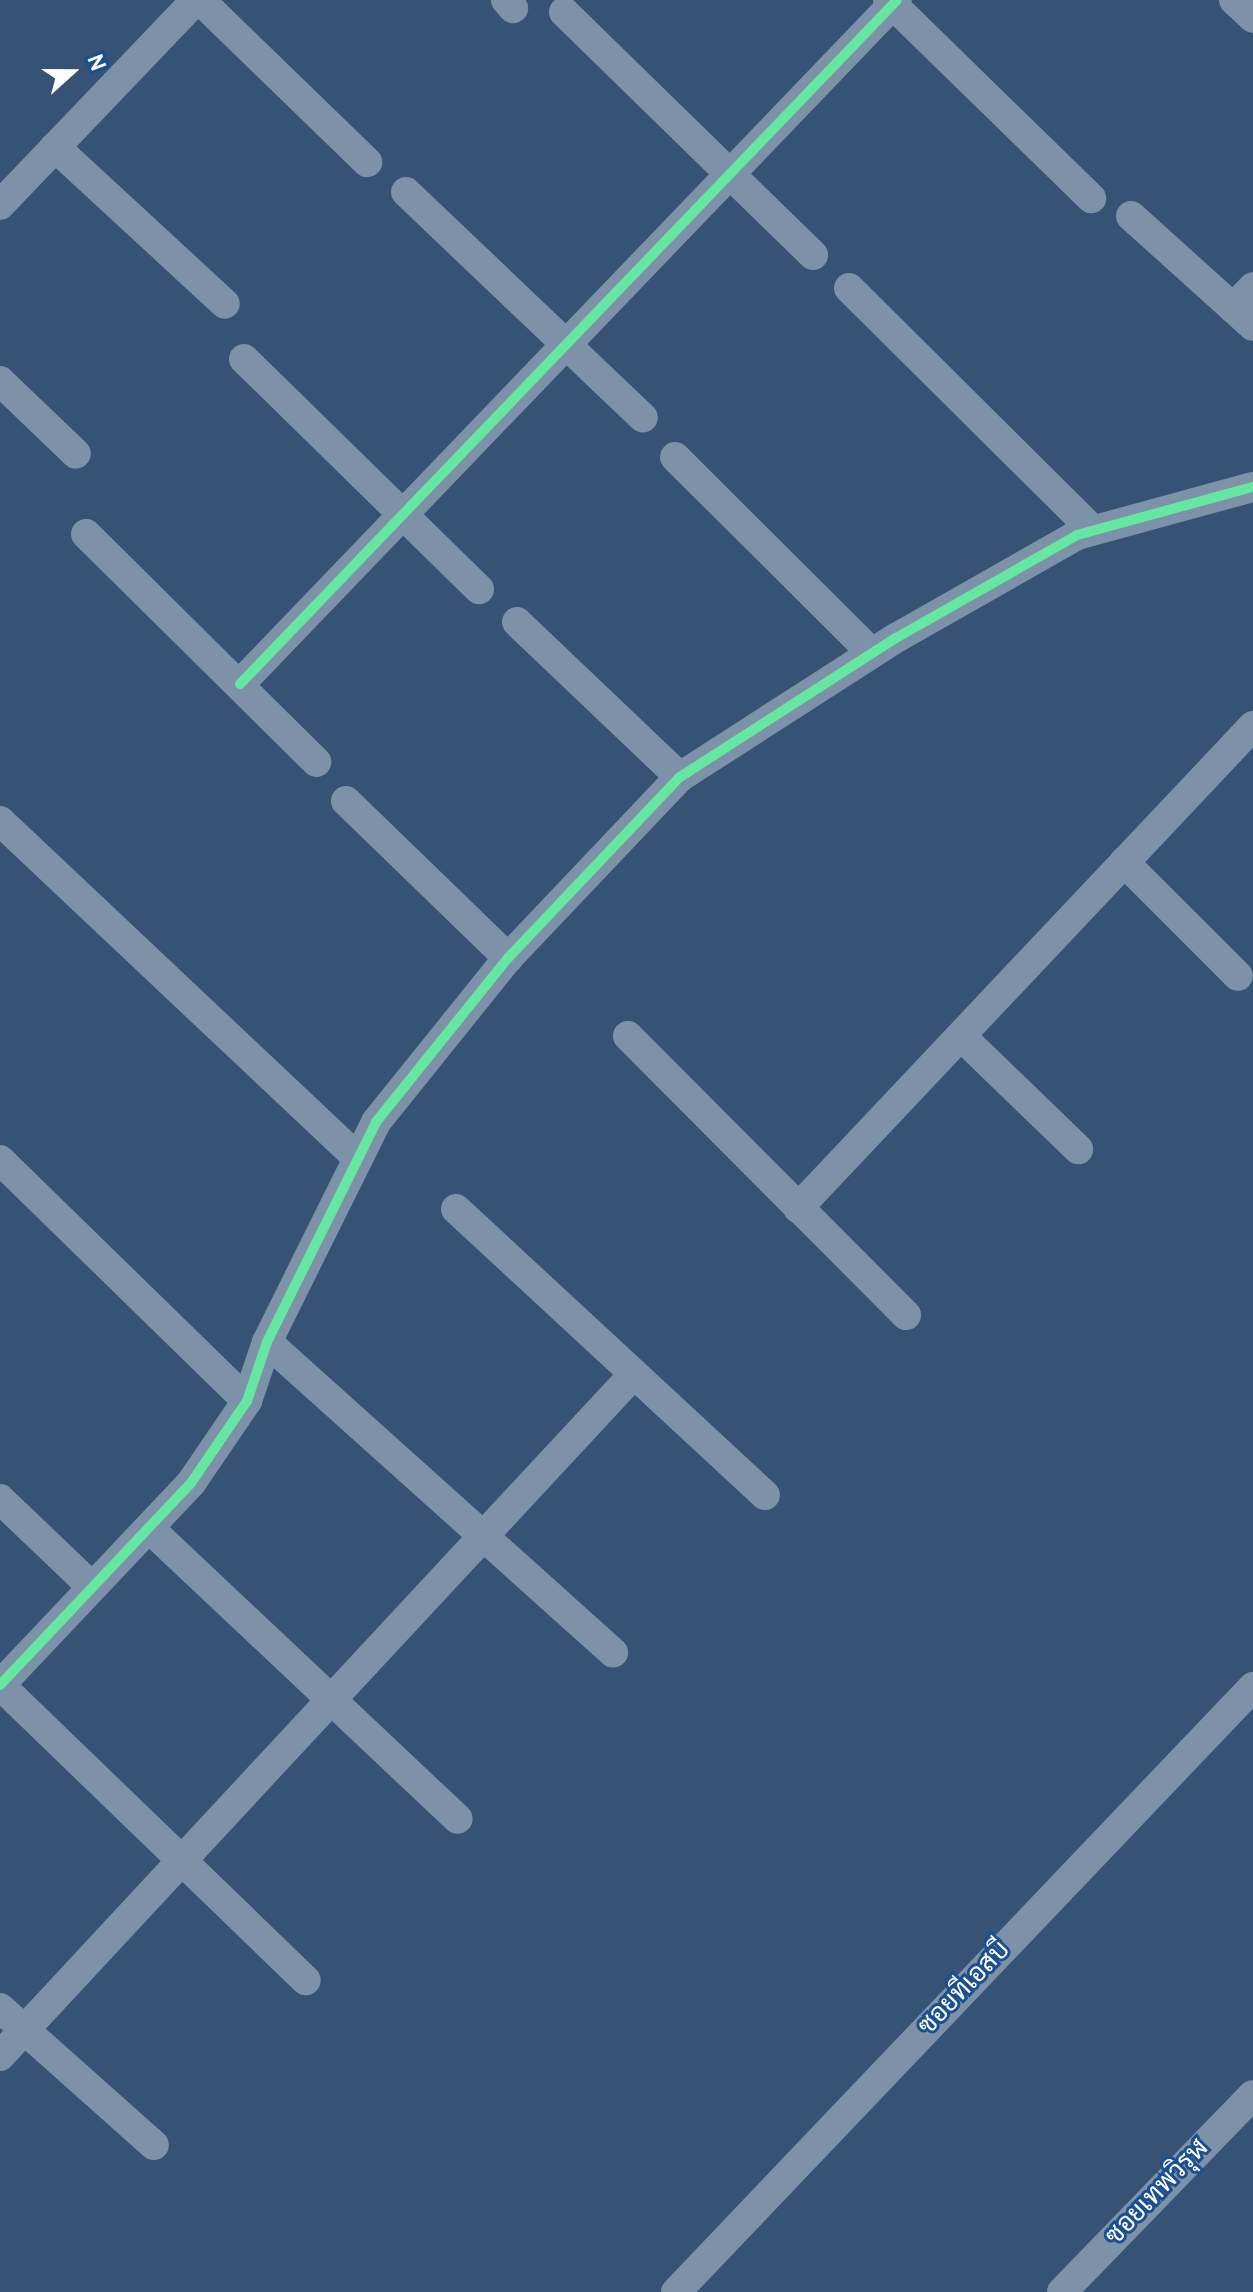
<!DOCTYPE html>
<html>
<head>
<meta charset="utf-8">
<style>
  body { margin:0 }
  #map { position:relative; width:1253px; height:2292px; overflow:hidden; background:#365274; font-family:Overpass,Sarabun,sans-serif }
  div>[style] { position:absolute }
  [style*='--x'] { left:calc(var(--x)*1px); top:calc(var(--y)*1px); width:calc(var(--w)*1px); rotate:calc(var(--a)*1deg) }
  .minor>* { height:30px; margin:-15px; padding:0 15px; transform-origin:15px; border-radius:15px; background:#7d92a8 }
  .cycleway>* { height:10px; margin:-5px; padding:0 5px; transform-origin:5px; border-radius:5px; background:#66e7a1 }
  span { translate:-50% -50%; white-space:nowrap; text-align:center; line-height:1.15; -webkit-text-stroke:6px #1b4f8f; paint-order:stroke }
  .street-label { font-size:26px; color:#fff }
  .north { position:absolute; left:32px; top:32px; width:80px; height:80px; -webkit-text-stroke:6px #1b4f8f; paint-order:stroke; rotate:69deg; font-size:22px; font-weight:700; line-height:32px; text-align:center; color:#fff }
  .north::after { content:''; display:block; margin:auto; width:28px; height:36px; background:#fff; clip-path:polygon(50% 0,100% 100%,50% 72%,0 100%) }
</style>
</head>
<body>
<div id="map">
  <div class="minor">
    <div style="--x:200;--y:0;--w:233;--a:44.1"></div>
    <div style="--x:506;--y:0;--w:11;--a:49"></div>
    <div style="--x:888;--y:0;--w:284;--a:44.3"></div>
    <div style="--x:1234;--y:0;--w:26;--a:43"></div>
    <div style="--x:564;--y:12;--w:348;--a:44.3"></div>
    <div style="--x:55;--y:147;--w:231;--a:42.7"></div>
    <div style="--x:406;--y:192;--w:327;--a:43.6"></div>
    <div style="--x:0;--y:205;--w:284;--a:-46.3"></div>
    <div style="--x:1131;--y:216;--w:164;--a:42"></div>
    <div style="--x:849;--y:288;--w:344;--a:44.8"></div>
    <div style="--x:1233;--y:308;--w:29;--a:-46"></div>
    <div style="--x:244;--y:359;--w:329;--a:44.4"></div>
    <div style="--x:0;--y:381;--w:105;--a:43.8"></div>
    <div style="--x:675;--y:457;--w:278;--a:44.9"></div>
    <div style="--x:86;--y:534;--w:324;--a:44.7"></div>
    <div style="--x:517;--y:622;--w:225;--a:43.6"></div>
    <div style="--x:240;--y:684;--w:948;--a:-46.15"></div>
    <div style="--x:346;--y:801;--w:226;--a:44.1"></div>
    <div style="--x:0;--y:821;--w:492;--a:43.3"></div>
    <div style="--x:1124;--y:862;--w:161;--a:45"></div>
    <div style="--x:628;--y:1036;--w:394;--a:45.1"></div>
    <div style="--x:961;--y:1036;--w:163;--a:44"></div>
    <div style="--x:0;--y:1160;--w:345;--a:44.3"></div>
    <div style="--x:798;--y:1208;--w:663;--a:-46.65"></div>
    <div style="--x:456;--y:1209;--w:421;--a:42.8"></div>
    <div style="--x:267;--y:1342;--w:465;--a:41.9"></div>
    <div style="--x:0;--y:1499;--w:127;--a:43.7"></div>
    <div style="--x:149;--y:1528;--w:424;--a:43.3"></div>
    <div style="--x:0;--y:1685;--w:278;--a:-46.6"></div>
    <div style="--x:191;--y:1483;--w:99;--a:-55.7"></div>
    <div style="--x:247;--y:1401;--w:62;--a:-71.3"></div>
    <div style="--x:267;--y:1342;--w:246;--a:-63.6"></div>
    <div style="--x:376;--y:1122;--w:211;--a:-51.2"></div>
    <div style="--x:508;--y:958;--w:250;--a:-46.5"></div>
    <div style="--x:680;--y:777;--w:257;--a:-32.8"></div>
    <div style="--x:896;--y:638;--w:208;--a:-29.6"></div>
    <div style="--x:1077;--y:535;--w:182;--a:-15.3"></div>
    <div style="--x:0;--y:1685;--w:425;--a:44"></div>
    <div style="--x:0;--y:2008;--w:206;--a:41.7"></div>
    <div style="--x:0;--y:2056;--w:931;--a:-47.09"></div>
    <div style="--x:676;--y:2292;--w:836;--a:-46.36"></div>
    <div style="--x:1062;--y:2292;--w:274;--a:-45.9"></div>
  </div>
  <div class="cycleway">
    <div style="--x:240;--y:684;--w:948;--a:-46.15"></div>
    <div style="--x:0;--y:1685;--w:278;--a:-46.6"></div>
    <div style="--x:191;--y:1483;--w:99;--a:-55.7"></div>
    <div style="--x:247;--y:1401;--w:62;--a:-71.3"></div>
    <div style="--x:267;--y:1342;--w:246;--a:-63.6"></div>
    <div style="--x:376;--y:1122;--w:211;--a:-51.2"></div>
    <div style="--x:508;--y:958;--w:250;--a:-46.5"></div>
    <div style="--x:680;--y:777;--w:257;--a:-32.8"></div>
    <div style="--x:896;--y:638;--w:208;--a:-29.6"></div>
    <div style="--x:1077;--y:535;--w:182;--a:-15.3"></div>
  </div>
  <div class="street-label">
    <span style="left:965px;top:1989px;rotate:-46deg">ซอยทีเอสบี</span>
    <span style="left:1158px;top:2193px;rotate:-46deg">ซอยเทพวิรุฬ</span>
  </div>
  <div class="north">N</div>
</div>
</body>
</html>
